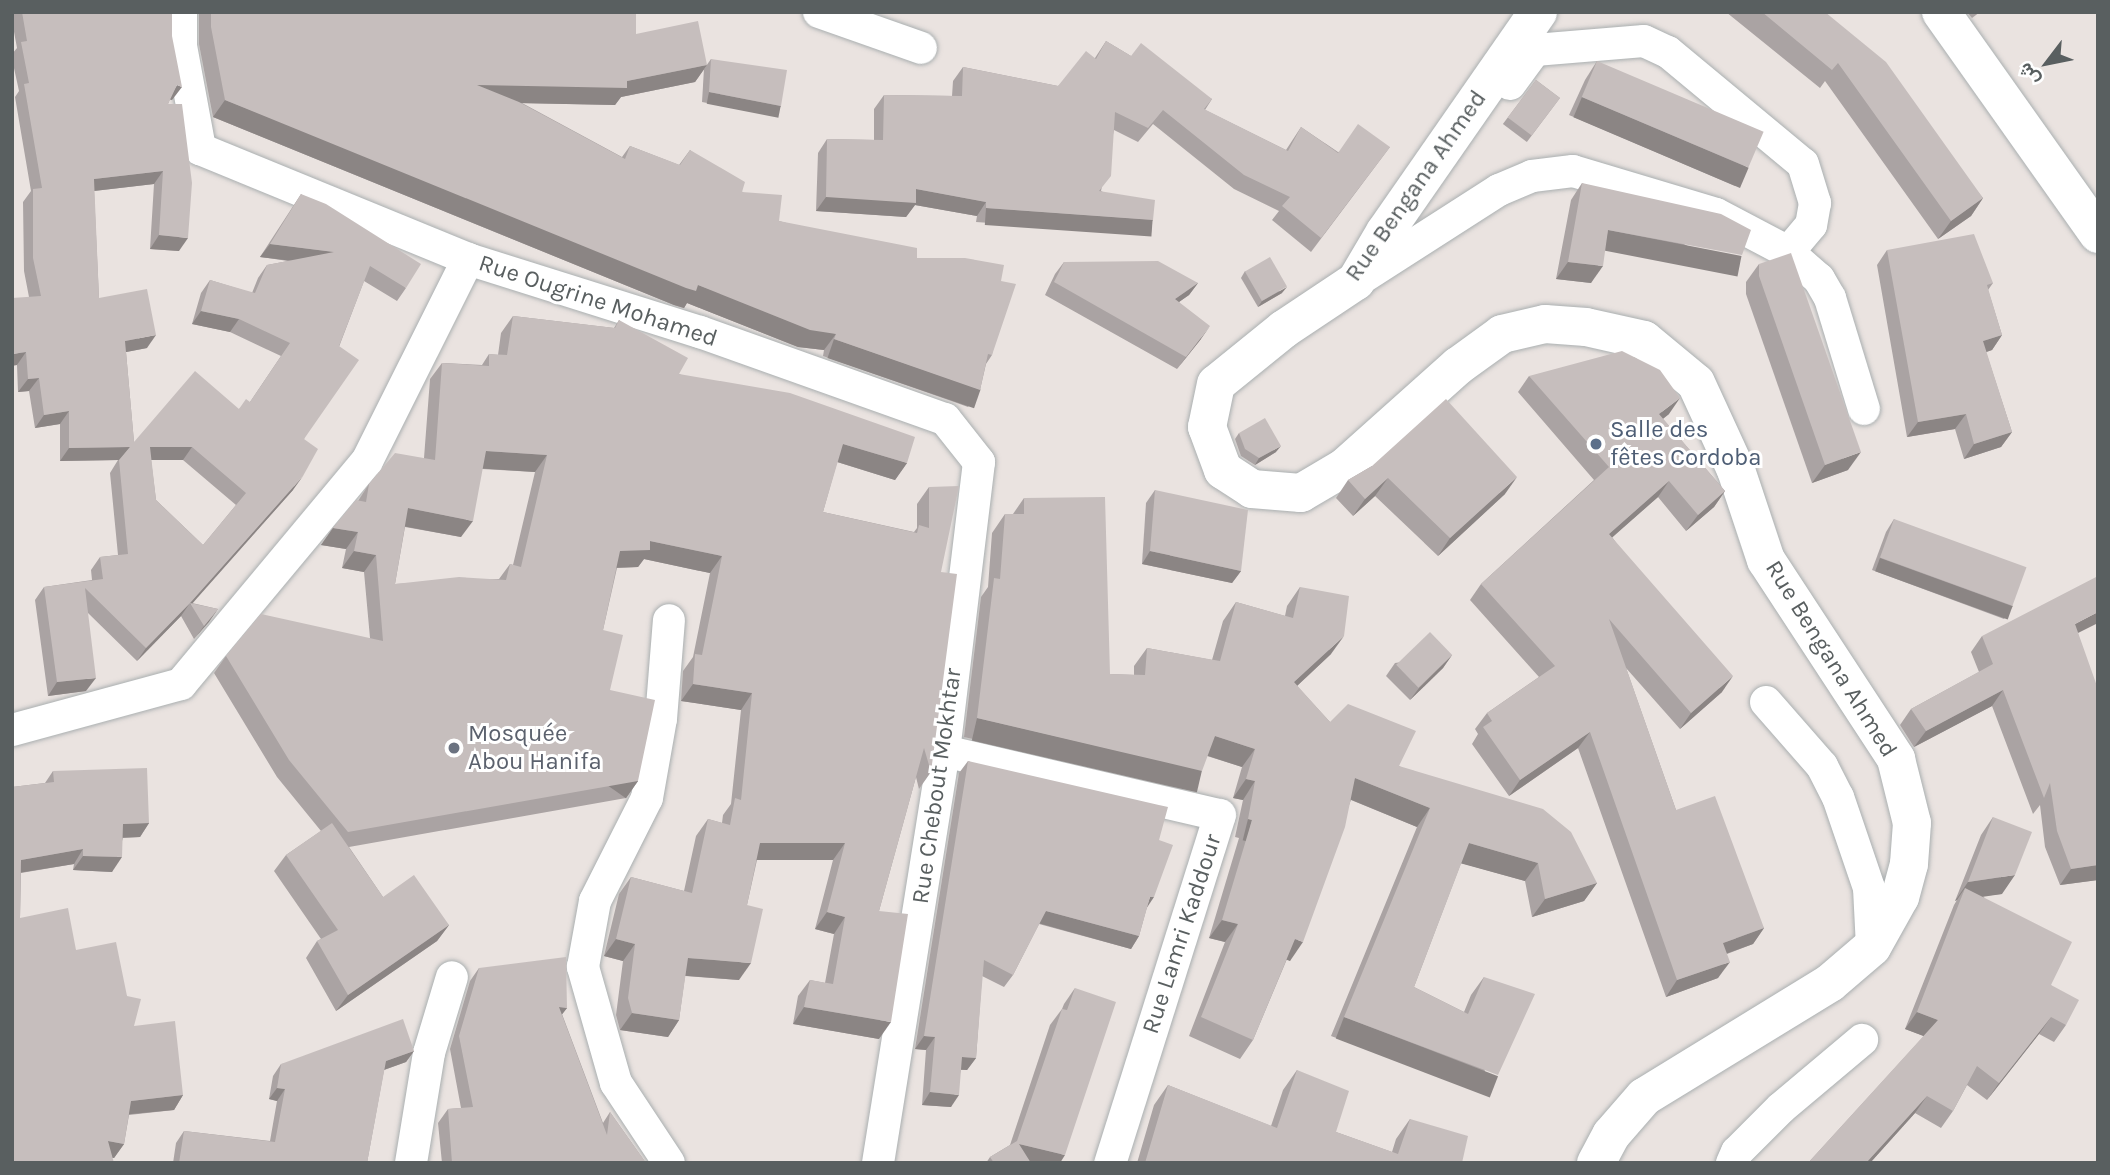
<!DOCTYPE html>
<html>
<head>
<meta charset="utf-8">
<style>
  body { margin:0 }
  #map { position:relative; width:2110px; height:1175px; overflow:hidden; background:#eae3e0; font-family:Karla,Vazirmatn,sans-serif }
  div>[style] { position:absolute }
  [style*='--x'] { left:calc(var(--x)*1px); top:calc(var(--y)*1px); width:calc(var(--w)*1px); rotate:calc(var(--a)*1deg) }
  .roads { filter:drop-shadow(0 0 2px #aaafb0) drop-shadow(0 0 2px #aaafb0) }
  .minor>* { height:32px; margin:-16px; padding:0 16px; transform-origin:16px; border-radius:16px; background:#fff }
  .tertiary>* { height:38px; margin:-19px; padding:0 19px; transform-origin:19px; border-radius:19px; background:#fff }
  .wall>* { inset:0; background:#aaa3a3; transform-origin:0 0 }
  .shaded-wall>* { inset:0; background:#8b8584; transform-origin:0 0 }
  .building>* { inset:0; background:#c6bebd; transform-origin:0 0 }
  .dots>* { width:19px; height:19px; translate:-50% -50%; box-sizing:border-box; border:4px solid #fff; border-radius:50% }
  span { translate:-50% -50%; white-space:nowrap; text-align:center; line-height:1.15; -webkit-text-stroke:6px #fff; paint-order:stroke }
  .street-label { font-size:24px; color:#595f60 }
  .service-label { font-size:24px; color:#4e5e75 }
  .left { translate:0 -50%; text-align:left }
  .worship-label { font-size:24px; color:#5b616d }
  .frame { position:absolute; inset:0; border:14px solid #595f60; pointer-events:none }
  .north { position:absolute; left:2012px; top:28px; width:70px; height:70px; -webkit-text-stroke:5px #fff; paint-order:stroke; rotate:238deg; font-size:19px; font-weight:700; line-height:28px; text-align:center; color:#595f60 }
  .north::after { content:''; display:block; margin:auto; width:24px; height:32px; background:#595f60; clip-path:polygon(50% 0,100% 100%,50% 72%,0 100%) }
</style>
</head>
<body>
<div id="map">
  <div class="roads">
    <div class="minor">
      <div style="--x:181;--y:12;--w:34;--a:90"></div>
      <div style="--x:181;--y:46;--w:105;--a:79.5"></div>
      <div style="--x:200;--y:149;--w:290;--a:22.3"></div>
      <div style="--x:819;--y:12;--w:108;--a:19.4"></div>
      <div style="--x:1510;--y:84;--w:42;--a:-53.7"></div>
      <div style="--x:1535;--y:50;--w:109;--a:-4.7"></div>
      <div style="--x:1644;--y:41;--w:26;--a:25"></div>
      <div style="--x:1668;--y:52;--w:175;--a:39.7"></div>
      <div style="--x:1803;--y:164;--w:41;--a:72.9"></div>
      <div style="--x:1815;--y:203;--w:22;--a:100"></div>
      <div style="--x:1811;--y:225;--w:35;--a:130"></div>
      <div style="--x:1357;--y:281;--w:169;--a:-32.7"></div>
      <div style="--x:1499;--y:190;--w:36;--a:-23"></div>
      <div style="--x:1532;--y:176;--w:41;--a:-7"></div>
      <div style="--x:1573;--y:171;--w:149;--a:16.7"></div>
      <div style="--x:1716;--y:214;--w:81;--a:27.8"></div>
      <div style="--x:1788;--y:252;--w:41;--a:41.1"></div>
      <div style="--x:1819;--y:279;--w:22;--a:60"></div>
      <div style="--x:1830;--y:298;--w:116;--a:73"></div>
      <div style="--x:1766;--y:702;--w:85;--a:48.8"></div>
      <div style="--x:1822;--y:766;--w:35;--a:63"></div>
      <div style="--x:1838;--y:797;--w:96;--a:71.2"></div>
      <div style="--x:1869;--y:888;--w:59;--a:87.1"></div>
      <div style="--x:12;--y:730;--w:175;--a:-15.2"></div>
      <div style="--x:181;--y:684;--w:290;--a:-50.2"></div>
      <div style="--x:367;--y:461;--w:226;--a:-63.4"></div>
      <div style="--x:468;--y:259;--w:243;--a:17.5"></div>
      <div style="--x:700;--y:332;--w:260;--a:19.6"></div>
      <div style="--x:945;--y:419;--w:55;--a:51.7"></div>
      <div style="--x:979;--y:462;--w:291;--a:96.9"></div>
      <div style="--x:944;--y:751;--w:417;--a:99.1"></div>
      <div style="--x:944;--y:751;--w:283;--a:13.1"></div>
      <div style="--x:1220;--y:815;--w:365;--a:107.5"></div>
      <div style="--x:411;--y:1163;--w:111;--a:-80.7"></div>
      <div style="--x:429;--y:1053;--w:79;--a:-73.2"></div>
      <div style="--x:669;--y:1163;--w:96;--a:-123.5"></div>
      <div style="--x:616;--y:1083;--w:121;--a:-105.9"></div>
      <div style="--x:583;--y:967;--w:67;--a:-79.7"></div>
      <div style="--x:595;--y:901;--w:115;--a:-63.2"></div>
      <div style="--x:647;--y:798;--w:80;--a:-80"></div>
      <div style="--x:661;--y:719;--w:99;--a:-85.4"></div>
      <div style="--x:1732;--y:1163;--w:12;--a:-66"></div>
      <div style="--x:1737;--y:1152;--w:62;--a:-45"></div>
      <div style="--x:1781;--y:1108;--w:106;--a:-40"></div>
    </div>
    <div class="tertiary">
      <div style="--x:1538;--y:12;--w:268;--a:124.8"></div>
      <div style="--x:1385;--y:232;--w:57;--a:120.6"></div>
      <div style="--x:1356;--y:281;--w:87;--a:146.3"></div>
      <div style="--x:1284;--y:329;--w:87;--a:141"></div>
      <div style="--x:1216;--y:384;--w:44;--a:101.8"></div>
      <div style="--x:1207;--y:427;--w:46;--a:69.6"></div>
      <div style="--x:1223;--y:470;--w:35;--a:33"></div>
      <div style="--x:1252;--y:489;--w:49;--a:4.7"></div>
      <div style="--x:1301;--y:493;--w:51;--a:-30.6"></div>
      <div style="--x:1345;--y:467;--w:152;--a:-41.8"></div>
      <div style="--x:1458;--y:366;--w:54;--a:-36"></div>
      <div style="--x:1502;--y:334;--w:44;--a:-13.1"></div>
      <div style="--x:1545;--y:324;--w:41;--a:4.2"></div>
      <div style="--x:1586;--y:327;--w:59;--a:12.6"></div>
      <div style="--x:1644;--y:340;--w:67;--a:39.6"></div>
      <div style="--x:1696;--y:383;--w:96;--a:65.3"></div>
      <div style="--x:1736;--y:470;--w:95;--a:71.6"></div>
      <div style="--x:1766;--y:560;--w:238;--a:56.8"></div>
      <div style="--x:1896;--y:759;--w:66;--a:76"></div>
      <div style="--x:1912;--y:823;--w:41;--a:94.2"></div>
      <div style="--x:1909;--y:864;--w:34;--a:105"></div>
      <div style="--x:1900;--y:897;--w:57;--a:119.2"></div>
      <div style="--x:1872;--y:947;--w:55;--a:139.4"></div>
      <div style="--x:1830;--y:983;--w:218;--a:148.5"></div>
      <div style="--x:1644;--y:1097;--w:50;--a:131"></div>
      <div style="--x:1611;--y:1135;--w:32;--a:118"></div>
      <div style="--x:1941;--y:12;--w:272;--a:54.7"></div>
    </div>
  </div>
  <div class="wall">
    <div style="clip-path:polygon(evenodd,12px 12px,172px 12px,172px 100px,170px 99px,168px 104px,179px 251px,150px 249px,154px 184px,94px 191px,99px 298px,147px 348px,126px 352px,134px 442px,239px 409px,250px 402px,281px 356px,230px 332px,192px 324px,201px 293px,210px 280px,252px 293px,258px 278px,267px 265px,288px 261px,260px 257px,301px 194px,406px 288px,397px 301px,364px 281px,304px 439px,293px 490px,192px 603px,218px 609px,194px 639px,181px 616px,137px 661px,88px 613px,86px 691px,48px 696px,35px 600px,44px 587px,92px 580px,91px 570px,100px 557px,118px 555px,110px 473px,118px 460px,60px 461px,60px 424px,35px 428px,29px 391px,18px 392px,17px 365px,29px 297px,24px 271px,23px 202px,31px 191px,15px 97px,19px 91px,12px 59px,12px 54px,17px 48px,12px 21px,12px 12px,151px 460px,183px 460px,236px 505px,203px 545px,156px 500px,151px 460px)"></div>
    <div style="clip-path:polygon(199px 12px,636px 12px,636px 34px,707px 65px,695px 82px,621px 97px,615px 105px,522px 103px,622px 157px,630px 146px,679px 165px,690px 150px,779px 221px,1001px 281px,992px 355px,986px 364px,980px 390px,968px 407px,823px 356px,824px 350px,798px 347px,687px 303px,684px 308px,674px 305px,213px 117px,199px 44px)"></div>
    <div style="clip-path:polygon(1726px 12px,1825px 12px,1983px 198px,1971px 216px,1938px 239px,1825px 81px,1820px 88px)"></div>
    <div style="clip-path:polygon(1967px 12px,1980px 12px,1972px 18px)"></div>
    <div style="clip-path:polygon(1106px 41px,1131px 56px,1212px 99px,1205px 110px,1286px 150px,1301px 127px,1338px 152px,1390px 147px,1311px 252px,1272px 220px,1279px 211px,1234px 189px,1153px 124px,1138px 142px,1114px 130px,1101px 191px,1153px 220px,1143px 234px,976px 222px,977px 216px,915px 205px,906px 217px,816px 211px,818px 153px,827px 139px,874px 140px,874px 109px,884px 95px,952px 96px,953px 81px,963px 67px,1058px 86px,1095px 58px)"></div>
    <div style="clip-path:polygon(711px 59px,781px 106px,774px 116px,702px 102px,704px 69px)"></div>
    <div style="clip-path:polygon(1597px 61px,1748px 168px,1735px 186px,1569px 115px,1585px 80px)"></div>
    <div style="left:1536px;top:80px;width:30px;height:55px;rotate:37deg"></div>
    <div style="clip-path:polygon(1582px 183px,1731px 272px,1605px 248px,1591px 283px,1556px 279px,1571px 200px)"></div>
    <div style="clip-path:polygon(1887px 250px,1993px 283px,1988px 290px,2002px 335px,1992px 350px,1986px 352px,2012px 432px,2001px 447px,1964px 459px,1955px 429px,1907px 437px,1877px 265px)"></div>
    <div style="clip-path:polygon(1064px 262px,1198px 283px,1189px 295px,1179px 302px,1201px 339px,1177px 369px,1045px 295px,1055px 274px)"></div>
    <div style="clip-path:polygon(1759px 264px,1848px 470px,1812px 483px,1746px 294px,1746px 282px)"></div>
    <div style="clip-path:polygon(1245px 271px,1282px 293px,1258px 307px,1241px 278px)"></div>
    <div style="clip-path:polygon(evenodd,513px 316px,614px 328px,619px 320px,679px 374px,907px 463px,895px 480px,837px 462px,823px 512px,914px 532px,917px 528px,917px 504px,929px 487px,941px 572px,931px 772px,919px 789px,916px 777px,879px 911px,879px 1039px,793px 1024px,798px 996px,810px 980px,825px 983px,834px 934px,815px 929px,833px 860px,757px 860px,747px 905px,739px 980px,685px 976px,679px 1020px,668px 1037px,620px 1030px,616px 1015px,623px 961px,604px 956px,619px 894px,631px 877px,684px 891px,696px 836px,708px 819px,722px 823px,723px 815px,731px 804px,741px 710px,681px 701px,683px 671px,693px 657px,710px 573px,644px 559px,638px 567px,617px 568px,603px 630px,610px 690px,638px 781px,626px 798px,349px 847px,383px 897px,449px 925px,437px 941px,336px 1011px,306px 958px,317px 941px,321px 939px,274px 871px,286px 855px,321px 831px,277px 777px,214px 673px,226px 656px,370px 638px,364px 572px,342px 568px,346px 549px,321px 545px,333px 528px,358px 501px,369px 484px,424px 458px,430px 379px,442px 363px,482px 365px,489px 354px,498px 355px,501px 333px,513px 316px,482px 469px,535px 472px,513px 565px,510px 564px,499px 579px,395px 584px,405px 527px,461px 537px,482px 469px)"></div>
    <div style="clip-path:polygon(1529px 376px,1669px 414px,1663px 419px,1725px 491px,1714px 507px,1686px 531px,1658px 497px,1612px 537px,1722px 692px,1680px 729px,1626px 668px,1676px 810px,1764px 928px,1753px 944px,1727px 954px,1718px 978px,1666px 997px,1578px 748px,1509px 796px,1472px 744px,1478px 734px,1475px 729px,1487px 713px,1539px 677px,1470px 600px,1481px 584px,1594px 480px,1518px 392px)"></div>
    <div style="clip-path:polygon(1239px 433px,1276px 452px,1255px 465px,1241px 456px,1235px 439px)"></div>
    <div style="clip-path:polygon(1372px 466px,1505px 494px,1438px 556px,1375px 496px,1353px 516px,1336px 498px,1348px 480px)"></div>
    <div style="clip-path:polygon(1155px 490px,1241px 571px,1232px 583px,1142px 564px,1146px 503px)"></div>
    <div style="clip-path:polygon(1024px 498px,1110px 674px,1134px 675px,1134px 666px,1147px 648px,1212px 660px,1223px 621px,1236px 602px,1285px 616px,1287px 606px,1300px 587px,1331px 654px,1297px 686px,1330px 722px,1399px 766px,1597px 883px,1584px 901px,1532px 917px,1525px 881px,1461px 863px,1414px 987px,1464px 1012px,1471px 995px,1484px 977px,1485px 1093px,1331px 1036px,1417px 827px,1351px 800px,1290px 961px,1287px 959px,1253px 1040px,1240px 1059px,1189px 1036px,1225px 942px,1209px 938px,1239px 838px,1235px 837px,1243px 800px,1233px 798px,1242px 767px,1207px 756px,1189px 789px,964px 737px,981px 597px,988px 587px,992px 533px,1005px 514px,1013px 514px)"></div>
    <div style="clip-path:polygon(1894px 519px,2013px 606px,2004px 619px,1872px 570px,1886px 532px)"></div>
    <div style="clip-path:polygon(2078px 633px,2098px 880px,2060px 885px,2045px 847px,2040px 805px,2033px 814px,1992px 706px,1914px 747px,1900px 725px,1911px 709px,1979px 672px,1971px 652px,1982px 636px)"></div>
    <div style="clip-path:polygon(1452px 655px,1443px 668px,1410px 700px,1386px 676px,1395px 663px)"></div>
    <div style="clip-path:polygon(968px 761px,1159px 840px,1147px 907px,1139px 936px,1131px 949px,1039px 924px,1013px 975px,1004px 987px,982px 976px,976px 1058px,967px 1070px,961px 1070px,951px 1107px,922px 1105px,926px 1050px,915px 1049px,959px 773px)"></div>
    <div style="clip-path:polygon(53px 771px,149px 823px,140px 837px,123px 838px,112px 872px,73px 870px,74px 864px,21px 873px,20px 918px,76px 950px,127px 996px,134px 1026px,183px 1095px,174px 1110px,129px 1115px,124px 1144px,114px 1158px,12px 1163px,12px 787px,45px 783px)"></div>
    <div style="clip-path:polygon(1993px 817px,2002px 894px,1983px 896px,2051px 985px,2066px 1025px,2054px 1042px,2039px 1034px,1987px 1100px,1967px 1085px,1953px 1111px,1941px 1128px,1915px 1113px,1870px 1163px,1808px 1163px,1924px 1036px,1905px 1029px,1954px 905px,1957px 900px,1955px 901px,1981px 835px)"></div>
    <div style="clip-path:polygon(479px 968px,567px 1008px,562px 1014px,603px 1123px,610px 1112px,646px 1163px,442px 1163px,438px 1123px,448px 1109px,461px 1108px,450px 1049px,470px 981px)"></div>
    <div style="clip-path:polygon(1075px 988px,1060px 1163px,986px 1163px,990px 1157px,1010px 1145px,1050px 1025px,1062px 1009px,1064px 1004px)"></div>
    <div style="clip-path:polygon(414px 1051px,406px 1062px,384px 1070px,367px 1163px,173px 1163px,176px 1143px,184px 1131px,270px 1141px,277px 1101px,269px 1099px,273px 1076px,281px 1064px)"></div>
    <div style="clip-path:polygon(1297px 1070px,1336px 1132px,1392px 1152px,1396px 1139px,1410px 1119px,1462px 1163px,1137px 1163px,1154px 1105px,1168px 1085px,1271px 1126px,1283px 1090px)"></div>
  </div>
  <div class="shaded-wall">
    <div style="clip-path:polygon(707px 65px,695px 82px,621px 97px,615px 105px,465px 102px,477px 85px,627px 81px)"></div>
    <div style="clip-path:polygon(177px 85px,182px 87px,172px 100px,168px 99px)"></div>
    <div style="left:709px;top:92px;width:73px;height:12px;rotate:11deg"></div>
    <div style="left:1582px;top:97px;width:181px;height:22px;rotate:23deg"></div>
    <div style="clip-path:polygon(225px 100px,698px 285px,836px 334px,824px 350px,798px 347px,687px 303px,684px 308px,674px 305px,213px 117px)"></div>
    <div style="clip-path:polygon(163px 171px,154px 184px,85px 192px,94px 179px)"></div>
    <div style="clip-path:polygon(916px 189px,986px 202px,977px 216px,915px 205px,906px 217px,816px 211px,826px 197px)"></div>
    <div style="clip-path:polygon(1983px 198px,1971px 216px,1938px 239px,1951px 221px)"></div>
    <div style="left:986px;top:208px;width:167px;height:17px;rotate:4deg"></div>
    <div style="left:1608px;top:230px;width:136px;height:21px;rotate:11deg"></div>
    <div style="clip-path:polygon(159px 235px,188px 238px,179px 251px,150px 249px)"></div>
    <div style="clip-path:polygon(270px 244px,334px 252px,325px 265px,260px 257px)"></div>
    <div style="clip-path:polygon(1568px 262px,1603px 266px,1591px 283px,1556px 279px)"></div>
    <div style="clip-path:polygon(1198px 283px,1189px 295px,1166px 311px,1175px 299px)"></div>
    <div style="clip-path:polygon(1287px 287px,1282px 293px,1258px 307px,1262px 301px)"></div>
    <div style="clip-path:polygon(201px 311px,239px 319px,230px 332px,192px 324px)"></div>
    <div style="clip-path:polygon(1210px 326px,1201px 339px,1177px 369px,1186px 357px)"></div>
    <div style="clip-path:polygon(156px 335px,147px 348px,116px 354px,125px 341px)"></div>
    <div style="clip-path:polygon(2002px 335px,1992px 350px,1972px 357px,1983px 341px)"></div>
    <div style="left:834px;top:339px;width:155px;height:20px;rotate:19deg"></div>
    <div style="clip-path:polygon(26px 352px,17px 365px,12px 366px,12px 354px)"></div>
    <div style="clip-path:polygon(39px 378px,29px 391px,18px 392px,28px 379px)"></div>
    <div style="clip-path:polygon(1680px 398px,1669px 414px,1648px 430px,1659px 414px)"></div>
    <div style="clip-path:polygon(69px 411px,60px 424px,35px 428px,44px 415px)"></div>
    <div style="clip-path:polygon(1966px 414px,1955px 429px,1907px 437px,1918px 422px)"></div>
    <div style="clip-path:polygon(2012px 432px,2001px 447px,1964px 459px,1974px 444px)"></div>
    <div style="clip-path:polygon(843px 444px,907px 463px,895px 480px,831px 460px)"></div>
    <div style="clip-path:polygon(1281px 446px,1276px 452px,1255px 465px,1259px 458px)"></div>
    <div style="clip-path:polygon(130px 447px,120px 460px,60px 461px,69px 448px)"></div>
    <div style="clip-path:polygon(150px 447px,192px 447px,183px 460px,141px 460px)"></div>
    <div style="clip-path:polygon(486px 451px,547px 455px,535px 472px,474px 468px)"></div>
    <div style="clip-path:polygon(1861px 452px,1848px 470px,1812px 483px,1825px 465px)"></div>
    <div style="clip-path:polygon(303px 476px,293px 490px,191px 605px,190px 603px)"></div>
    <div style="clip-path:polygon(1517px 477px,1505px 494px,1438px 556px,1450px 538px)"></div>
    <div style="clip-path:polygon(1388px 478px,1375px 496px,1353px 516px,1365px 499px)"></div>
    <div style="clip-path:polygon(1669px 481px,1658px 497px,1598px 550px,1609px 534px)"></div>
    <div style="clip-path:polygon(1725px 491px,1714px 507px,1686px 531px,1698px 515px)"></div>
    <div style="clip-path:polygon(408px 508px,473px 521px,461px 537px,397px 525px)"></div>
    <div style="clip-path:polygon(333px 528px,358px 532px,346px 549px,321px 545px)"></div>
    <div style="clip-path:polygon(650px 541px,722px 556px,710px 573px,644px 559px,638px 567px,609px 568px,620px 551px)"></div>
    <div style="clip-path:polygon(354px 551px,376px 555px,364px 572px,342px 568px)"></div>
    <div style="clip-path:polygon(1150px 551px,1241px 571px,1232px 583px,1142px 564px)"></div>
    <div style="left:1880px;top:558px;width:141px;height:14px;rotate:20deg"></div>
    <div style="clip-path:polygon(190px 603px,181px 616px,137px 661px,146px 648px)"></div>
    <div style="clip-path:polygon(218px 609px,209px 622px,194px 639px,204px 626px)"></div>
    <div style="clip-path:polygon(2098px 612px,2098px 623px,2064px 640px,2075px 624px)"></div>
    <div style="clip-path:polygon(1344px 636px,1331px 654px,1281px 701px,1294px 682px)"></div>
    <div style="clip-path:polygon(1452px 655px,1443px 668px,1410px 700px,1419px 688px)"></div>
    <div style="clip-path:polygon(1733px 676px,1722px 692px,1680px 729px,1691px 713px)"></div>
    <div style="clip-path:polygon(96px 678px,86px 691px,48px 696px,57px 682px)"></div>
    <div style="clip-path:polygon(693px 684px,752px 693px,741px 710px,681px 701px)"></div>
    <div style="clip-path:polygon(2003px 690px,1992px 706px,1914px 747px,1926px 731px)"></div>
    <div style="left:977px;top:718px;width:231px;height:23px;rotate:13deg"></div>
    <div style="clip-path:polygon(1590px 732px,1578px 748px,1509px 796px,1520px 780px)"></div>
    <div style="clip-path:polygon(1215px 736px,1255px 749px,1242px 767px,1202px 754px)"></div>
    <div style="clip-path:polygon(1355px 778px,1430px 808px,1417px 827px,1342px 796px)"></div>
    <div style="clip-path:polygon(1246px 779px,1255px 781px,1243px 800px,1233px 798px)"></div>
    <div style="left:638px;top:781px;width:21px;height:294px;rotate:125deg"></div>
    <div style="left:1248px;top:819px;width:4px;height:22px;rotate:14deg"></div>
    <div style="clip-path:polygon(149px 823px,140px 837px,113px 838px,123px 824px)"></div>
    <div style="clip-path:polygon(760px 843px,845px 843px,833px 860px,748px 860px)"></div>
    <div style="clip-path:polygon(1469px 843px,1538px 863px,1525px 881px,1456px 862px)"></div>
    <div style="clip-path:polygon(83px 849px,74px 864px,12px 874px,21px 860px)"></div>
    <div style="clip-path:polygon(83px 856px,122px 857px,112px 872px,73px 870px)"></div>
    <div style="clip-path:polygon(2098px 865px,2098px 880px,2060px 885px,2071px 869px)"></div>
    <div style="clip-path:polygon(2015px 875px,2002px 894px,1961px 900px,1965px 888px,1957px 900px,1955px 901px,1968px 882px)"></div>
    <div style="clip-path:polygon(1597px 883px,1584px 901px,1532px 917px,1545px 899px)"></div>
    <div style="clip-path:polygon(1150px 897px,1154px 897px,1146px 909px)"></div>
    <div style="clip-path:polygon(1046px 911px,1139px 936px,1131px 949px,1038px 923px)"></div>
    <div style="clip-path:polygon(827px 912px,845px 917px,834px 934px,815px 929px)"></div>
    <div style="clip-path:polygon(1222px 920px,1238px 924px,1225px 942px,1209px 938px)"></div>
    <div style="clip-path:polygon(449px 925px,437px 941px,336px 1011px,348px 995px)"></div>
    <div style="clip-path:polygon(1764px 928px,1753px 944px,1712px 959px,1723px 943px)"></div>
    <div style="clip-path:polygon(616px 939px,635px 944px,623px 961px,604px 956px)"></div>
    <div style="clip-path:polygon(1295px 939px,1303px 942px,1290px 961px,1282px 958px)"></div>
    <div style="clip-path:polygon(688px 958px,751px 963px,739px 980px,676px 975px)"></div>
    <div style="clip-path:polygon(1730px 962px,1718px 978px,1666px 997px,1677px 980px)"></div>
    <div style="clip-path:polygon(559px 1007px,567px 1008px,557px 1021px)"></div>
    <div style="clip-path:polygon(804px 1007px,891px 1022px,879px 1039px,793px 1024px)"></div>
    <div style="clip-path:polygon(1917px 1012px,1938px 1020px,1926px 1037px,1905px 1029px)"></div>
    <div style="clip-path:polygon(632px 1013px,679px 1020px,668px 1037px,620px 1030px)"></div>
    <div style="left:1344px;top:1017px;width:165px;height:23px;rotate:21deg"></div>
    <div style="clip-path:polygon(2051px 1017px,2039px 1034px,1987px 1100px,1999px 1083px)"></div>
    <div style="clip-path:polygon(924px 1036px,935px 1037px,926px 1050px,915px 1049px)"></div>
    <div style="clip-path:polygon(414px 1051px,406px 1062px,378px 1072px,386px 1061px)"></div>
    <div style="clip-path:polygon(962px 1057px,976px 1058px,967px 1070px,954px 1069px)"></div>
    <div style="clip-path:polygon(277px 1088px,285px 1089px,277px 1101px,269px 1099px)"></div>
    <div style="clip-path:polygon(930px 1092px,959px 1095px,951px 1107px,922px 1105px)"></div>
    <div style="clip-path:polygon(183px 1095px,174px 1110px,121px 1115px,131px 1101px)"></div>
    <div style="clip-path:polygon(1927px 1096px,1915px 1113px,1870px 1163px,1866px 1163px)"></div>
    <div style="clip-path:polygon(108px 1141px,124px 1144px,114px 1158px,98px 1155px)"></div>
    <div style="clip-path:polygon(1019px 1144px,1065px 1155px,1060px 1163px,1017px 1163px)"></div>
  </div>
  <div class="building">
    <div style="clip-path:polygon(evenodd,22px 12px,172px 12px,172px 36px,182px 87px,177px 85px,168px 104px,182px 104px,192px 183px,188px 238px,159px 235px,163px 171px,94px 179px,99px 298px,147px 289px,156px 335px,125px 341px,134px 442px,195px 371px,239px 409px,246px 399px,250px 402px,290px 343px,239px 319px,201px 311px,210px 280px,255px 293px,267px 265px,334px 252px,270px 244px,301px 194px,326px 204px,421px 264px,406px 288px,370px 266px,339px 346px,359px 360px,304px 439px,318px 449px,303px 476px,190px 603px,218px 609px,204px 626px,190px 603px,146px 648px,85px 588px,96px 678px,57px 682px,44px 587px,103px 579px,100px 557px,128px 554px,119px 460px,130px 447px,69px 448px,69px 411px,44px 415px,39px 378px,28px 379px,26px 352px,12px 354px,12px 298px,41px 296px,33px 258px,33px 189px,42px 188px,24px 84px,29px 83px,21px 42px,27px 41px,22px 12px,150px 447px,192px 447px,246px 493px,203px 545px,156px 500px,150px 447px)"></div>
    <div style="clip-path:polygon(211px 12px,636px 12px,636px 34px,698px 21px,707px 65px,627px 81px,627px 88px,477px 85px,519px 102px,625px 159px,630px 146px,680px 165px,690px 150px,745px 182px,742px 192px,782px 195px,779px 221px,917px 248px,917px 258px,965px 258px,1004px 265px,1001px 281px,1016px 284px,992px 355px,988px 354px,980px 390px,834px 339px,836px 334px,810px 330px,698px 285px,696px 291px,686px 288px,225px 100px,211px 27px)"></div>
    <div style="clip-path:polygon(1762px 12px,1825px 12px,1886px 62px,1983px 198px,1951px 221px,1838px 63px,1832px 70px)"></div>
    <div style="clip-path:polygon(1106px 41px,1131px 56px,1141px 43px,1212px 99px,1204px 109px,1288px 151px,1301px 127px,1338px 153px,1358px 124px,1390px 147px,1321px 238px,1282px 206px,1290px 197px,1244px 175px,1163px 110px,1148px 128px,1115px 112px,1111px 176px,1099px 191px,1155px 200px,1153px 220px,986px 208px,986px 202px,916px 189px,916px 203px,826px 197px,827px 139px,883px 140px,884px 95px,962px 96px,963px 67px,1058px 86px,1086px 51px,1096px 59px)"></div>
    <div style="clip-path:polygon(711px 59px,787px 70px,781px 106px,709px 92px)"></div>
    <div style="left:1597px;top:61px;width:181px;height:39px;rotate:23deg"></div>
    <div style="left:1536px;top:80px;width:30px;height:47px;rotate:37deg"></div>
    <div style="clip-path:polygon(1582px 183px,1721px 214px,1751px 230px,1742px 255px,1608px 230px,1603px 266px,1568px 262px)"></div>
    <div style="clip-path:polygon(1974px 234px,1993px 283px,1987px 285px,2002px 335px,1983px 341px,2012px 432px,1974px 444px,1966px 414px,1918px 422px,1887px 250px)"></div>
    <div style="clip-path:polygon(1791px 253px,1861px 452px,1825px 465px,1759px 276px,1759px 264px)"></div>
    <div style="left:1270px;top:257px;width:34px;height:29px;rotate:60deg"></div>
    <div style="clip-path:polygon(1158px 261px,1198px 283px,1175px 299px,1210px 326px,1186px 357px,1054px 282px,1064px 262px)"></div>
    <div style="clip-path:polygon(evenodd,513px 316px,615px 328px,619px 320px,688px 358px,679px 374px,790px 393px,915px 437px,907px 463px,843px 444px,823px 512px,917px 533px,919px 525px,929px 528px,929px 487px,959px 486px,941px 572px,957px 574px,931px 772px,924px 748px,879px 911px,908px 914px,891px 1022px,804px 1007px,810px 980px,833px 984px,845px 917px,827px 912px,845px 843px,760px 843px,747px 905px,763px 909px,751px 963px,688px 958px,679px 1020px,632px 1013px,628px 998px,635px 944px,616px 939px,631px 877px,692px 893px,708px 819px,730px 825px,735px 798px,741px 800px,752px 693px,693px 684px,695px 654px,702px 655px,722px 556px,650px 541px,650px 550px,620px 551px,603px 630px,623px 635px,610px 690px,655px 700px,638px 781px,348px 832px,289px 760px,226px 656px,261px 614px,383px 641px,376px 555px,354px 551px,358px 532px,333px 528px,356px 500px,366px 502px,369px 484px,395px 453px,435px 460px,442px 363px,489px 366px,489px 354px,507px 355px,513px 316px,486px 451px,547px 455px,521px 567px,510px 564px,506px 580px,459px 577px,395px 584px,408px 508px,473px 521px,486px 451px)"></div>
    <div style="clip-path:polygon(1622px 351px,1660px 370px,1680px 398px,1659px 414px,1725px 491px,1698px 515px,1669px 481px,1609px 534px,1733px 676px,1691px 713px,1609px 619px,1676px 810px,1715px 796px,1764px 928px,1723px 943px,1730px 962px,1677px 980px,1590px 732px,1520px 780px,1483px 727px,1492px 721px,1487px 713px,1555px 666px,1481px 584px,1609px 467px,1529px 376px)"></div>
    <div style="clip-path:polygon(1446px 399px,1517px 477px,1450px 538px,1388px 478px,1365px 499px,1348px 480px,1372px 466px)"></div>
    <div style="clip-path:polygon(1265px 418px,1281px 446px,1259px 458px,1245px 449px,1239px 433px)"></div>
    <div style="clip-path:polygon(1155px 490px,1248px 510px,1241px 571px,1150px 551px)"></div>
    <div style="clip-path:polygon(1105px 497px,1110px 674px,1145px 675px,1147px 648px,1220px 661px,1236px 602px,1293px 618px,1300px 587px,1349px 596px,1344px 636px,1294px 682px,1330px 722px,1348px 704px,1416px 731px,1399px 766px,1543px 809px,1571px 832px,1597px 883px,1545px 899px,1538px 863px,1469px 843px,1414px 987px,1468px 1014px,1484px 977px,1535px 994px,1498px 1075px,1344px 1017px,1430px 808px,1355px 778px,1345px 827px,1303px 942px,1295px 939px,1253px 1040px,1201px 1017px,1238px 924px,1222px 920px,1252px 820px,1248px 819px,1255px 781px,1246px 779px,1255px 749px,1215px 736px,1202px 771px,977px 718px,994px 578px,1000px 579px,1005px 514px,1024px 514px,1024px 498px)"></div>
    <div style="left:1894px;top:519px;width:141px;height:41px;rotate:20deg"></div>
    <div style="clip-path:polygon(2098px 576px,2098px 612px,2075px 624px,2098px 689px,2098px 865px,2071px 869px,2057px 831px,2050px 783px,2044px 798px,2003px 690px,1926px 731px,1911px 709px,1993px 664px,1982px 636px)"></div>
    <div style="left:1430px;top:632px;width:32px;height:47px;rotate:46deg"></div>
    <div style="clip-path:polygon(968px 761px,1168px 807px,1159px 840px,1173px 845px,1154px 897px,1150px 897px,1139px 936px,1046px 911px,1013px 975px,984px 960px,976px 1058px,962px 1057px,959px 1095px,930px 1092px,935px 1037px,924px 1036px)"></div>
    <div style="clip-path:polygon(147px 768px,149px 823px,123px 824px,122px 857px,83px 856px,83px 849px,21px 860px,20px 918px,68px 908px,76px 950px,116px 942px,127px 996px,141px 999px,134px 1026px,175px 1021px,183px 1095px,131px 1101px,124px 1144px,108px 1141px,114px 1163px,12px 1163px,12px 787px,54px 782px,53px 771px)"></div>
    <div style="clip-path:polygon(1993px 817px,2032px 832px,2015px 875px,1968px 882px)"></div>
    <div style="clip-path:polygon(332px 823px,383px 897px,414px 875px,449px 925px,348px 995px,317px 941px,338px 930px,286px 855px)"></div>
    <div style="clip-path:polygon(1965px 888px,2072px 942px,2051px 985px,2079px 1000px,2066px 1025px,2051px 1017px,1999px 1083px,1977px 1066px,1953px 1111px,1927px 1096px,1866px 1163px,1808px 1163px,1938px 1020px,1917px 1012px)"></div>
    <div style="clip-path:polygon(566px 957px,567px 1008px,559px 1007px,607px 1135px,610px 1112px,646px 1163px,452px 1163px,448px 1109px,473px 1107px,459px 1036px,479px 968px)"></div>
    <div style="clip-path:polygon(1075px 988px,1116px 1002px,1065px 1155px,1019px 1144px,1031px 1163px,994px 1163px,990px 1157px,1017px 1141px,1062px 1009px,1067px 1010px)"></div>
    <div style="clip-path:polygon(403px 1019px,414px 1051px,386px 1061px,367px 1163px,179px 1163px,184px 1131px,275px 1142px,285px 1089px,277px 1088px,281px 1064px)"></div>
    <div style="clip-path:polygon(1297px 1070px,1349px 1091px,1336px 1132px,1398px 1154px,1410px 1119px,1468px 1136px,1462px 1163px,1145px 1163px,1168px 1085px,1277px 1128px)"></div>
  </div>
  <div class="dots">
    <div style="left:1596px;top:444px;background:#5c6f8a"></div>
    <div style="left:454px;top:748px;background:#6b7280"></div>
  </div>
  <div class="street-label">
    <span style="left:1416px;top:186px;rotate:-55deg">Rue Bengana Ahmed</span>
    <span style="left:598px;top:301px;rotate:18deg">Rue Ougrine Mohamed</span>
    <span style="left:1831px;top:659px;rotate:58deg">Rue Bengana Ahmed</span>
    <span style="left:937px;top:786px;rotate:-82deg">Rue Chebout Mokhtar</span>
    <span style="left:1182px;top:934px;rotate:-72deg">Rue Lamri Kaddour</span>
  </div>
  <div class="service-label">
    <span class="left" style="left:1610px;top:444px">Salle des<br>fêtes Cordoba</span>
  </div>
  <div class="worship-label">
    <span class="left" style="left:468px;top:748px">Mosquée<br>Abou Hanifa</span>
  </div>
  <div class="frame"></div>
  <div class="north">ش</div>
</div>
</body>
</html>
